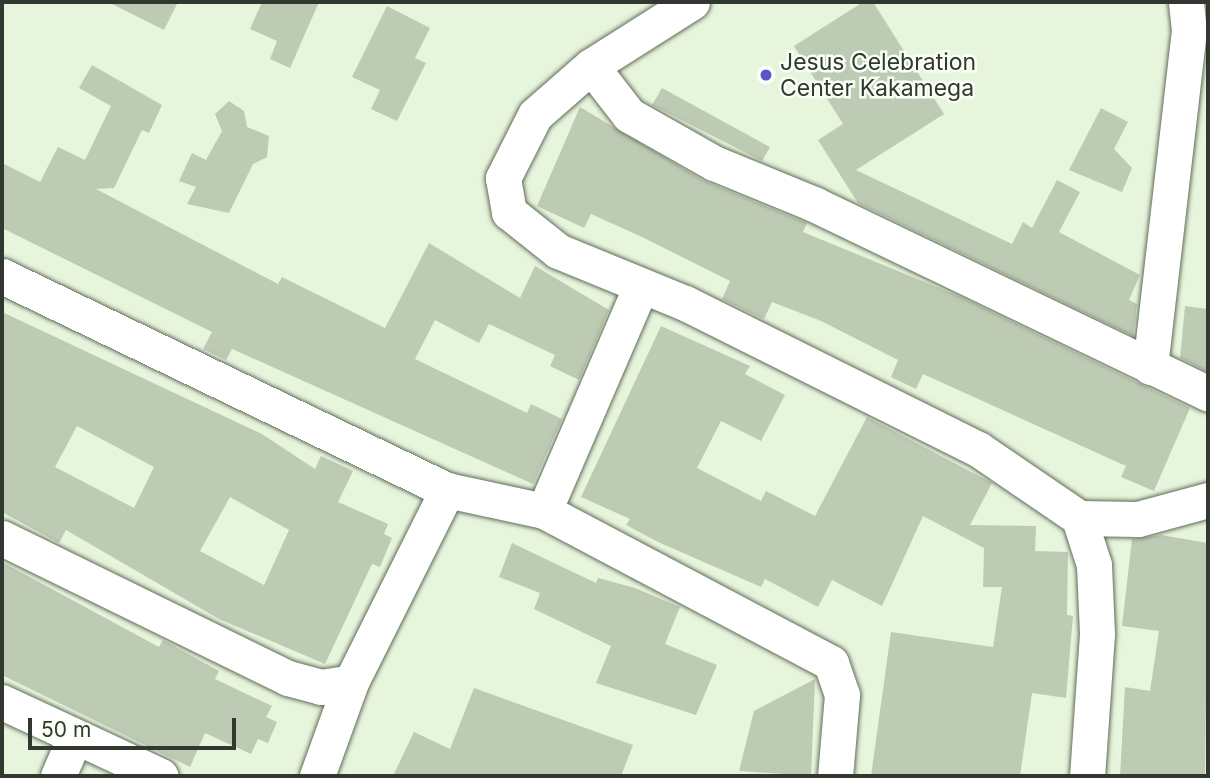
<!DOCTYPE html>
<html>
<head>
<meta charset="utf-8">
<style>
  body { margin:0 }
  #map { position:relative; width:1210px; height:778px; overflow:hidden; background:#e7f5dd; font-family:Inter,sans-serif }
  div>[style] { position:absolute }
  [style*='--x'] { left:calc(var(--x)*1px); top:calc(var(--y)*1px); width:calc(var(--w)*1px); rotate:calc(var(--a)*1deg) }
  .building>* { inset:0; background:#becbb4 }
  .roads { filter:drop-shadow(0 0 2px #616d59) drop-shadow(0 0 2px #616d59) }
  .minor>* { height:35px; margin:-17.5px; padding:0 17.5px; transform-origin:17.5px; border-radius:17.5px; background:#fff }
  .dots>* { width:19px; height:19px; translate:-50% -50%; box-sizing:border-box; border:4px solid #f9fff5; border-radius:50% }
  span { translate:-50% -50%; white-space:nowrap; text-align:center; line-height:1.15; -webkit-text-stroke:5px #f9fff5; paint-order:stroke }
  .poi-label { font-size:23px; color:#32382f }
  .left { translate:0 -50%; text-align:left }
  .frame { position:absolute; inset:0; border:4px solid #32382f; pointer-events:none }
  .scale { position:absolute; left:28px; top:718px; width:208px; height:32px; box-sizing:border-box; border:4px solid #32382f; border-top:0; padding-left:9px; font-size:21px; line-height:24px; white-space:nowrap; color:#32382f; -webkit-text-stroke:5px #f9fff5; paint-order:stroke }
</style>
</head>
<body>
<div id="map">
  <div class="building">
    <div style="clip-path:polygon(108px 2px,178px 2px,164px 30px)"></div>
    <div style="clip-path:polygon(262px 2px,319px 2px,290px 68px,270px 59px,277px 41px,250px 29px)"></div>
    <div style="clip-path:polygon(863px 2px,873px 2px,944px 114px,856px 170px,1012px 244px,1023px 222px,1032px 228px,1057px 180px,1080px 192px,1059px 232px,1140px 275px,1129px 300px,1137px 304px,1133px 336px,858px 203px,818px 140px,843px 124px,794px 46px)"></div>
    <div style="clip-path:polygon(387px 6px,430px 28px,415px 58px,426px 63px,397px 121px,371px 109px,380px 90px,352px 77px)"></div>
    <div style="clip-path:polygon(92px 65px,162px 105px,149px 133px,142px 130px,114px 188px,96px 189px,278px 284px,282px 277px,385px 328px,429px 243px,520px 298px,535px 266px,609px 310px,579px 380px,550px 366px,555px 355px,489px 324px,479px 343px,435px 320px,415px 359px,527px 413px,531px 404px,562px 419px,533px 484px,232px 349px,226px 360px,203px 349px,212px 332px,2px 228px,2px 163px,40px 182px,58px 147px,85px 160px,111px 106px,79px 88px)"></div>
    <div style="clip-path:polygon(662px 88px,770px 147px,762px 161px,652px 105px)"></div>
    <div style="clip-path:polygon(229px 101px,244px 111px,247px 127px,269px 136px,267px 157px,253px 164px,229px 213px,187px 204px,196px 187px,179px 181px,192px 153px,206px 160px,222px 131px,215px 114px)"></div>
    <div style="clip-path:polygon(580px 107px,704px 181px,807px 223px,803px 232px,961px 297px,1190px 408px,1154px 491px,1121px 477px,1126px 466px,923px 374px,916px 389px,891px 377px,898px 360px,821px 321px,772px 302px,764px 319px,757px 316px,722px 299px,730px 281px,642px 237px,591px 214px,584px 228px,537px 206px)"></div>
    <div style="clip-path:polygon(1101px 108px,1128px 122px,1114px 149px,1132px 168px,1122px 192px,1069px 170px)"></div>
    <div style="clip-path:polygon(1185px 306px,1208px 309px,1206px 371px,1180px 358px)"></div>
    <div style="clip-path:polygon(evenodd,2px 312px,262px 434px,315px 469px,321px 456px,353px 471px,338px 502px,388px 524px,384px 534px,392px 538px,380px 567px,372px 564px,325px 664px,219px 619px,66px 530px,59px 543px,2px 512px,2px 312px,77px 426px,154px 467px,134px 508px,55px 467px,77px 426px,2px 312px,230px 497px,289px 530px,264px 585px,200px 551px,230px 497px)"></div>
    <div style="clip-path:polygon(661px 326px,750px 366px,745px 374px,785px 395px,761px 441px,721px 421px,697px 468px,761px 501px,766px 491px,815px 516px,867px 417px,992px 483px,970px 525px,1036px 526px,1035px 551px,1068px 552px,1067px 615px,1073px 616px,1066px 698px,1032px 693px,1020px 776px,871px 776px,891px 632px,993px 647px,1002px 587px,983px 587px,984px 548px,923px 516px,882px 606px,832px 580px,818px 607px,765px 579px,761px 587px,658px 542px,626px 525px,630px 519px,581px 497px)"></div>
    <div style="clip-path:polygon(1161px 535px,1208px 543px,1205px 776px,1120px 776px,1125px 687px,1150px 691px,1159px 631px,1122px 626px,1132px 539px)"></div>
    <div style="clip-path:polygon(512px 543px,596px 583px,598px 578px,635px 588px,680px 607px,665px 644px,717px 665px,696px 715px,596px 683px,611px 646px,534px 609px,540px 593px,499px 577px)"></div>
    <div style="clip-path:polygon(2px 562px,159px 647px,163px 640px,219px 671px,215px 679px,272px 706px,266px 717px,277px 722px,268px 743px,258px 739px,251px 754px,205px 733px,190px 767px,2px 675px)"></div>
    <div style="clip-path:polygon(815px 679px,811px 776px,739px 771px,754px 711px)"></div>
    <div style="clip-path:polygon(474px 688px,633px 745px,621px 776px,393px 776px,414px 732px,450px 749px)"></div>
  </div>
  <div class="roads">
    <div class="minor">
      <div style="--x:692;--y:2;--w:120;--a:147.6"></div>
      <div style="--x:591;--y:66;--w:74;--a:138.8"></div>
      <div style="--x:535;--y:115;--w:71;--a:116.9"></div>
      <div style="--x:503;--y:178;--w:35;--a:80"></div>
      <div style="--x:509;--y:212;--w:63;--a:38.5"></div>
      <div style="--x:558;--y:251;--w:137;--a:22.3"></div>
      <div style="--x:685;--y:303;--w:327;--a:26.5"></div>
      <div style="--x:978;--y:449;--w:122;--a:34.3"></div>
      <div style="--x:1079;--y:518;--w:59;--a:1"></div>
      <div style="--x:1138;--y:519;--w:73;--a:-15.2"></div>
      <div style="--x:591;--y:66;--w:62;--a:52.2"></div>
      <div style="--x:629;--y:115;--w:98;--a:29.5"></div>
      <div style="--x:714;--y:163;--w:108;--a:22.3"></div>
      <div style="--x:814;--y:204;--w:437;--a:25.7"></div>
      <div style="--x:2;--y:276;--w:494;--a:25.7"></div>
      <div style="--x:447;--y:490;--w:99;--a:12.2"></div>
      <div style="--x:544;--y:511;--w:325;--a:27.9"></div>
      <div style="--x:831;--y:663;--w:34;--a:71"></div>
      <div style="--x:842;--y:695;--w:81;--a:94.9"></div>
      <div style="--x:1150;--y:367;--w:338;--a:-83.4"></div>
      <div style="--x:1189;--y:31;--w:29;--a:-96"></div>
      <div style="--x:544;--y:511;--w:243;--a:-66.7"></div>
      <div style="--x:1079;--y:518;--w:49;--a:72.3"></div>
      <div style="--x:1094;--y:565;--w:69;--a:87.5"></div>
      <div style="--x:1097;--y:634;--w:142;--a:94"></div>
      <div style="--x:2;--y:538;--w:318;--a:26.1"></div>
      <div style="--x:288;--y:678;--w:34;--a:15"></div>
      <div style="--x:321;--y:687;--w:30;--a:-9"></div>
      <div style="--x:351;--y:682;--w:215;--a:-63.4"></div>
      <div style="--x:2;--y:702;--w:175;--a:25"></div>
      <div style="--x:58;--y:776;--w:43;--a:-66.4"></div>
      <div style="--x:317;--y:776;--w:100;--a:-70.1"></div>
    </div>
  </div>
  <div class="dots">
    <div style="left:766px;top:75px;background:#6052cb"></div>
  </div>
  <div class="poi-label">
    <span class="left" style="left:780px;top:75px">Jesus Celebration<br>Center Kakamega</span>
  </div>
  <div class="frame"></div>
  <div class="scale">50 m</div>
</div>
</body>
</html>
